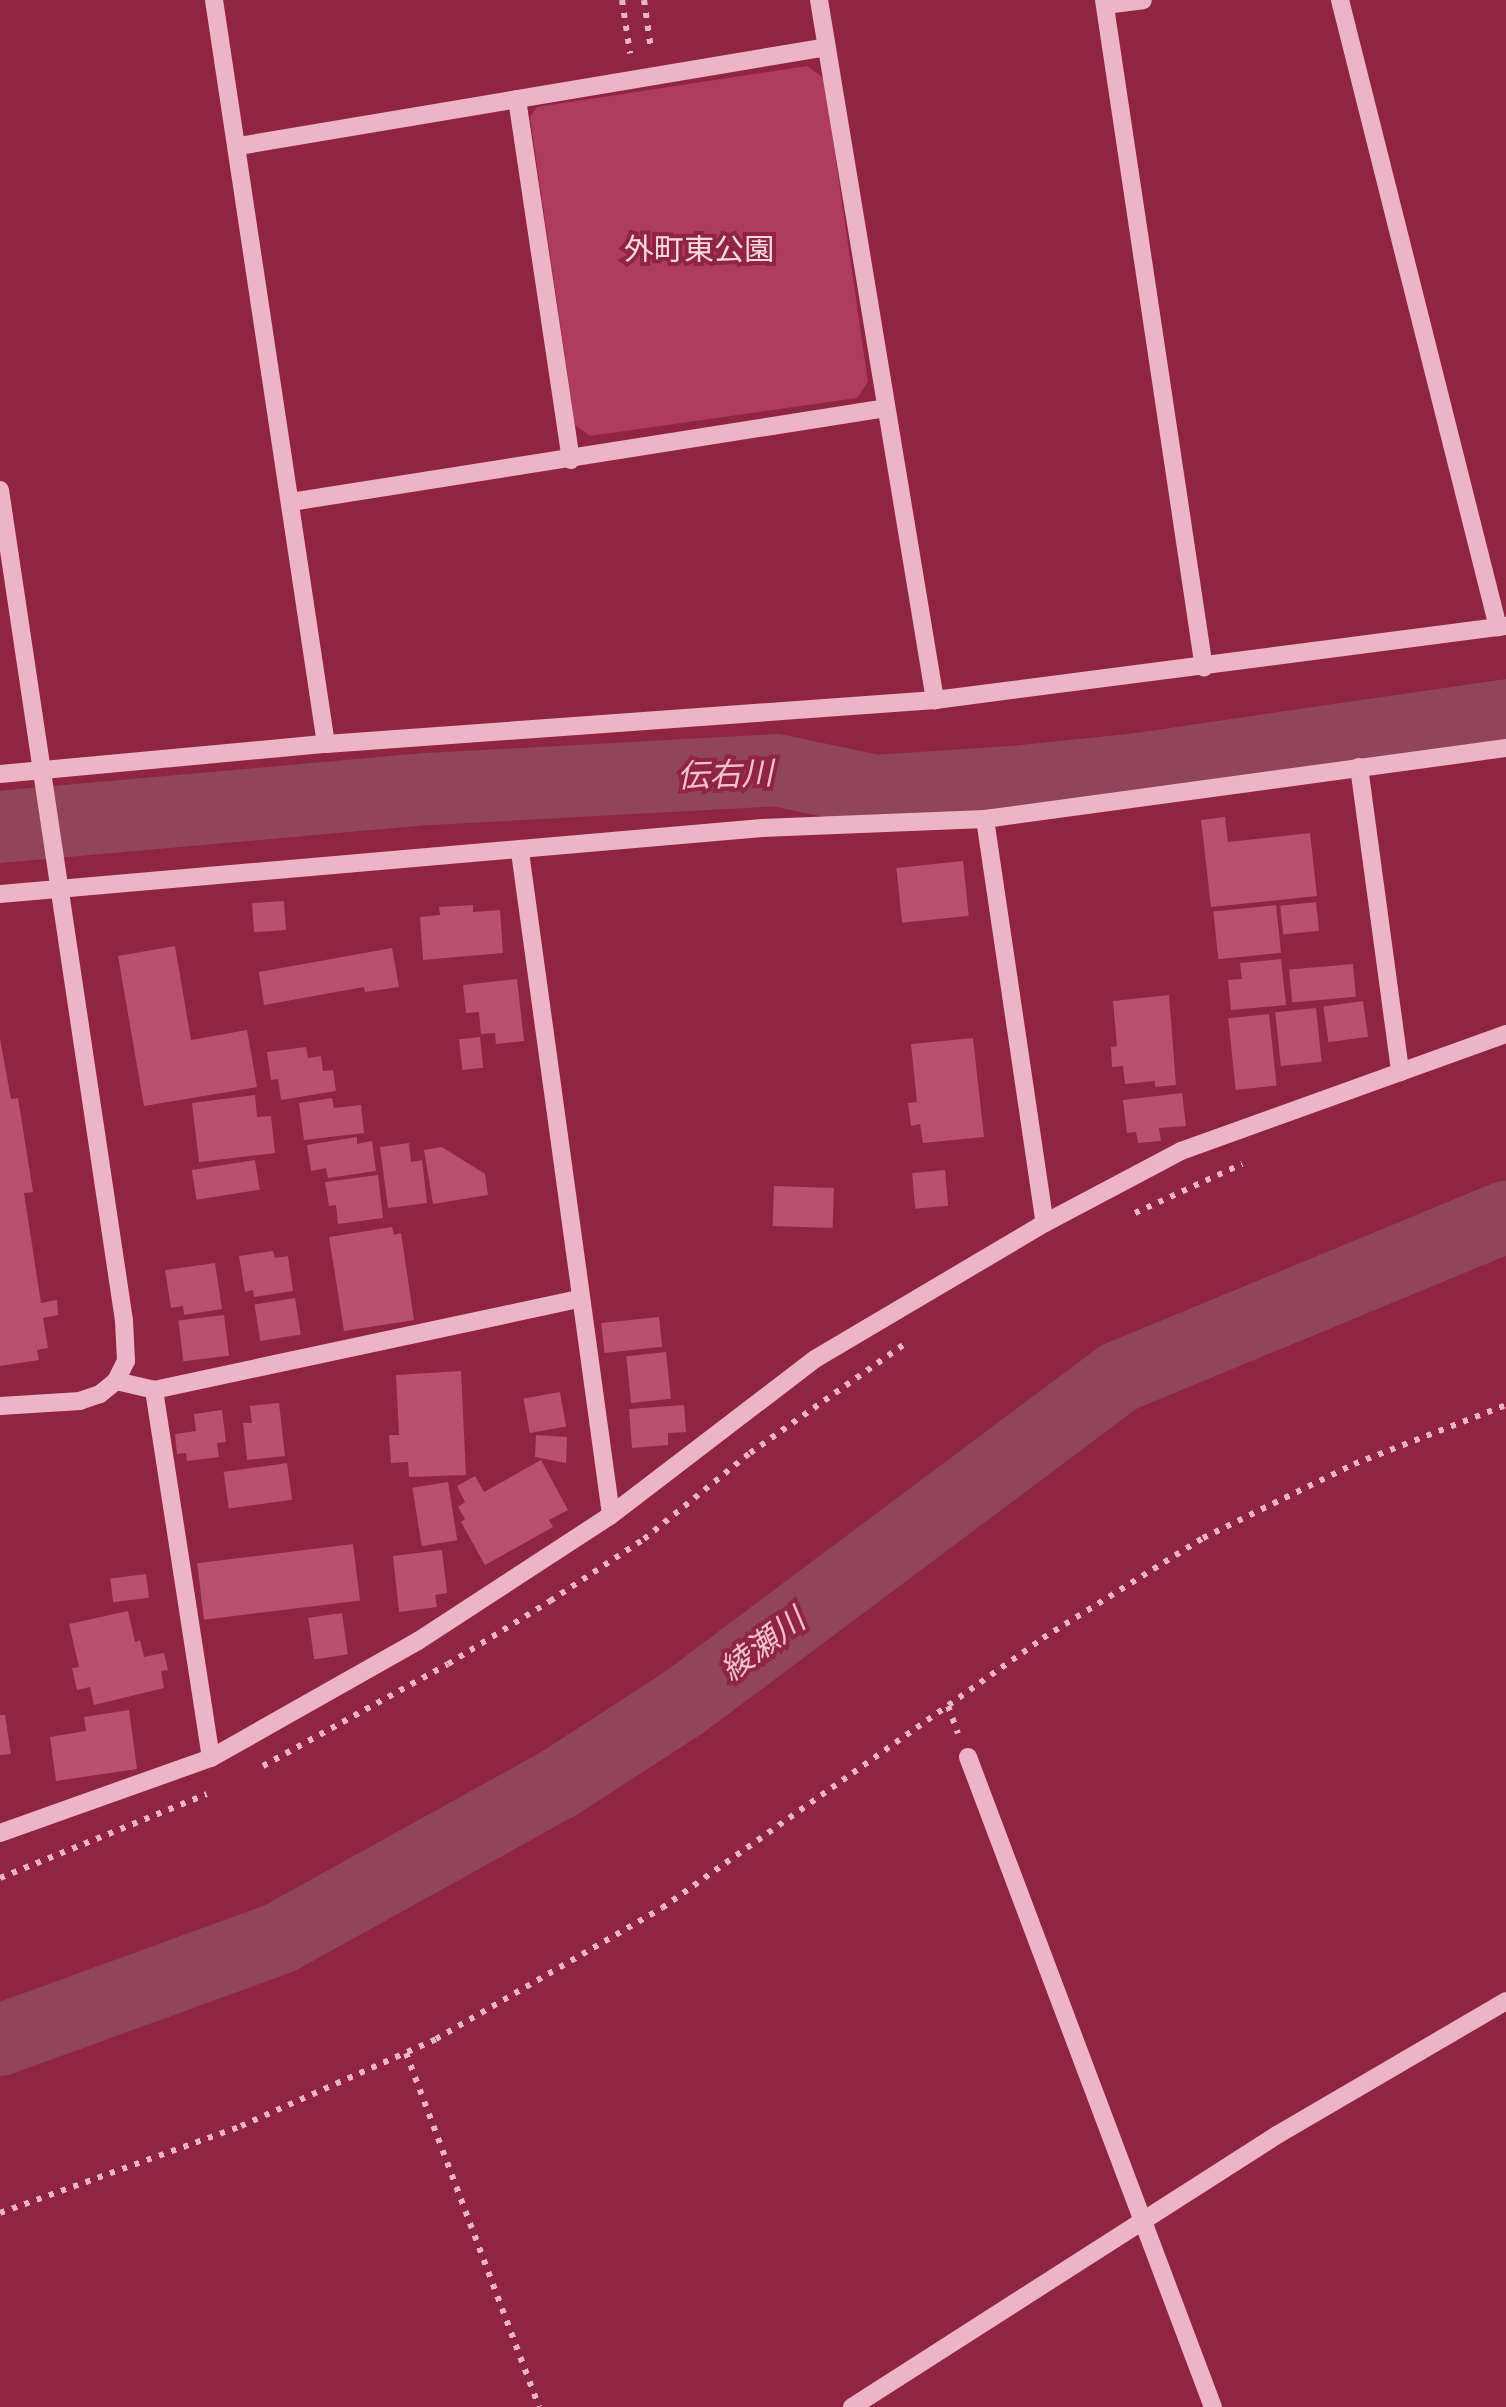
<!DOCTYPE html>
<html>
<head>
<meta charset="utf-8">
<style>
  body { margin:0 }
  #map { position:relative; width:1506px; height:2407px; overflow:hidden; background:#902443; font-family:Ubuntu,"Noto Sans JP",sans-serif }
  div>[style] { position:absolute }
  [style*='--x'] { left:calc(var(--x)*1px); top:calc(var(--y)*1px); width:calc(var(--w)*1px); rotate:calc(var(--a)*1deg) }
  .green>* { inset:0; background:#ae3c5f }
  .river>* { height:72px; margin:-36px; padding:0 36px; transform-origin:36px; border-radius:36px; background:#91455b }
  .building>* { inset:0; background:#b8506f; transform-origin:0 0 }
  .path>* { height:6px; margin-top:-3px; transform-origin:0; background:repeating-linear-gradient(90deg,#ecb4c6 0 5px,transparent 0 13px) }
  .minor>* { height:18px; margin:-9px; padding:0 9px; transform-origin:9px; border-radius:9px; background:#ecb4c6 }
  span { translate:-50% -50%; white-space:nowrap; text-align:center; line-height:1.15; -webkit-text-stroke:8px #902443; paint-order:stroke }
  .park-label { font-size:30px; color:#f9dae3 }
  .water-label { font-size:32px; color:#f3c1d0; font-style:italic }
</style>
</head>
<body>
<div id="map">
  <div class="green">
    <div style="clip-path:polygon(807px 66px,824px 78px,868px 382px,857px 398px,590px 436px,575px 425px,530px 117px,537px 107px)"></div>
  </div>
  <div class="river">
    <div style="--x:0;--y:827;--w:432;--a:-5.1"></div>
    <div style="--x:430;--y:789;--w:347;--a:-3.1"></div>
    <div style="--x:776;--y:770;--w:102;--a:11.9"></div>
    <div style="--x:876;--y:791;--w:137;--a:-3.8"></div>
    <div style="--x:1013;--y:782;--w:126;--a:-5.9"></div>
    <div style="--x:1138;--y:769;--w:372;--a:-8.3"></div>
    <div style="--x:0;--y:2040;--w:298;--a:-20"></div>
    <div style="--x:280;--y:1938;--w:318;--a:-29"></div>
    <div style="--x:558;--y:1784;--w:149;--a:-32.9"></div>
    <div style="--x:683;--y:1703;--w:544;--a:-36.79"></div>
    <div style="--x:1119;--y:1377;--w:419;--a:-22.5"></div>
  </div>
  <div class="building">
    <div style="clip-path:polygon(1225px 817px,1228px 842px,1310px 833px,1317px 896px,1211px 907px,1201px 820px)"></div>
    <div style="left:963px;top:861px;width:55px;height:67px;rotate:84deg"></div>
    <div style="left:284px;top:901px;width:29px;height:32px;rotate:86deg"></div>
    <div style="left:1316px;top:902px;width:29px;height:36px;rotate:84deg"></div>
    <div style="clip-path:polygon(473px 905px,473px 912px,500px 910px,503px 953px,423px 960px,420px 917px,440px 915px,439px 907px)"></div>
    <div style="left:1276px;top:905px;width:48px;height:63px;rotate:84deg"></div>
    <div style="clip-path:polygon(175px 946px,191px 1040px,247px 1030px,257px 1087px,144px 1106px,118px 956px)"></div>
    <div style="clip-path:polygon(392px 948px,399px 987px,365px 992px,364px 987px,264px 1005px,259px 972px)"></div>
    <div style="clip-path:polygon(1281px 959px,1286px 1005px,1231px 1010px,1228px 980px,1242px 979px,1240px 963px)"></div>
    <div style="left:1353px;top:964px;width:33px;height:64px;rotate:85deg"></div>
    <div style="clip-path:polygon(517px 979px,524px 1041px,496px 1044px,495px 1033px,481px 1034px,479px 1012px,466px 1013px,463px 985px)"></div>
    <div style="clip-path:polygon(1169px 995px,1176px 1085px,1155px 1087px,1155px 1081px,1125px 1084px,1123px 1066px,1112px 1067px,1111px 1047px,1117px 1046px,1113px 1001px)"></div>
    <div style="left:1363px;top:1001px;width:36px;height:40px;rotate:82deg"></div>
    <div style="left:1316px;top:1008px;width:54px;height:41px;rotate:84deg"></div>
    <div style="left:1269px;top:1014px;width:72px;height:41px;rotate:84deg"></div>
    <div style="left:480px;top:1037px;width:31px;height:21px;rotate:84deg"></div>
    <div style="clip-path:polygon(973px 1038px,984px 1137px,923px 1143px,920px 1124px,911px 1126px,908px 1103px,917px 1102px,911px 1044px)"></div>
    <div style="clip-path:polygon(0 1039px,11px 1099px,18px 1098px,33px 1192px,24px 1193px,41px 1303px,57px 1300px,58px 1315px,43px 1318px,48px 1348px,37px 1350px,39px 1360px,0 1366px)"></div>
    <div style="clip-path:polygon(306px 1047px,308px 1058px,321px 1056px,323px 1071px,333px 1070px,336px 1091px,281px 1100px,278px 1079px,271px 1080px,267px 1052px)"></div>
    <div style="clip-path:polygon(1182px 1093px,1186px 1126px,1159px 1128px,1161px 1141px,1138px 1143px,1136px 1132px,1127px 1133px,1123px 1100px)"></div>
    <div style="clip-path:polygon(255px 1095px,257px 1117px,271px 1116px,275px 1153px,199px 1162px,192px 1103px)"></div>
    <div style="clip-path:polygon(332px 1098px,334px 1108px,361px 1105px,364px 1133px,304px 1140px,299px 1103px)"></div>
    <div style="clip-path:polygon(357px 1137px,357px 1144px,372px 1141px,376px 1171px,328px 1178px,326px 1168px,311px 1171px,307px 1145px)"></div>
    <div style="clip-path:polygon(409px 1143px,411px 1162px,422px 1160px,427px 1203px,388px 1208px,380px 1147px)"></div>
    <div style="clip-path:polygon(442px 1147px,485px 1174px,488px 1195px,433px 1204px,424px 1150px)"></div>
    <div style="left:255px;top:1160px;width:30px;height:64px;rotate:81deg"></div>
    <div style="left:945px;top:1170px;width:36px;height:33px;rotate:85deg"></div>
    <div style="clip-path:polygon(378px 1175px,383px 1218px,338px 1224px,336px 1205px,329px 1206px,325px 1182px)"></div>
    <div style="left:774px;top:1186px;width:60px;height:40px;rotate:2deg"></div>
    <div style="clip-path:polygon(392px 1227px,394px 1235px,401px 1233px,414px 1320px,344px 1331px,329px 1237px)"></div>
    <div style="clip-path:polygon(273px 1251px,275px 1258px,288px 1256px,293px 1291px,254px 1297px,253px 1290px,245px 1292px,239px 1256px)"></div>
    <div style="clip-path:polygon(215px 1263px,222px 1309px,184px 1315px,183px 1306px,171px 1308px,165px 1270px)"></div>
    <div style="left:295px;top:1298px;width:37px;height:41px;rotate:81deg"></div>
    <div style="left:224px;top:1315px;width:41px;height:46px;rotate:83deg"></div>
    <div style="left:659px;top:1317px;width:30px;height:58px;rotate:84deg"></div>
    <div style="left:666px;top:1352px;width:47px;height:40px;rotate:84deg"></div>
    <div style="clip-path:polygon(461px 1371px,466px 1475px,409px 1477px,408px 1462px,391px 1463px,389px 1435px,399px 1435px,396px 1375px)"></div>
    <div style="left:560px;top:1392px;width:35px;height:37px;rotate:80deg"></div>
    <div style="clip-path:polygon(279px 1403px,285px 1456px,247px 1460px,243px 1423px,252px 1423px,250px 1406px)"></div>
    <div style="clip-path:polygon(684px 1405px,686px 1432px,668px 1433px,668px 1445px,632px 1448px,629px 1409px)"></div>
    <div style="clip-path:polygon(222px 1410px,226px 1442px,217px 1443px,219px 1457px,187px 1461px,186px 1453px,177px 1454px,175px 1434px,196px 1431px,194px 1414px)"></div>
    <div style="clip-path:polygon(536px 1435px,567px 1437px,566px 1463px,535px 1457px)"></div>
    <div style="clip-path:polygon(541px 1460px,568px 1510px,549px 1520px,553px 1527px,485px 1565px,461px 1522px,465px 1519px,458px 1507px,465px 1502px,457px 1486px,475px 1476px,484px 1492px)"></div>
    <div style="left:287px;top:1463px;width:37px;height:64px;rotate:82deg"></div>
    <div style="left:448px;top:1482px;width:59px;height:36px;rotate:81deg"></div>
    <div style="left:353px;top:1544px;width:57px;height:157px;rotate:83deg"></div>
    <div style="clip-path:polygon(442px 1550px,447px 1593px,435px 1595px,437px 1607px,399px 1612px,393px 1556px)"></div>
    <div style="left:146px;top:1574px;width:24px;height:36px;rotate:83deg"></div>
    <div style="clip-path:polygon(128px 1611px,135px 1642px,140px 1640px,144px 1657px,164px 1653px,168px 1670px,161px 1671px,164px 1688px,94px 1705px,90px 1687px,77px 1690px,72px 1668px,79px 1667px,69px 1624px)"></div>
    <div style="left:342px;top:1613px;width:42px;height:34px;rotate:82deg"></div>
    <div style="clip-path:polygon(129px 1710px,137px 1769px,56px 1781px,50px 1737px,86px 1731px,84px 1717px)"></div>
    <div style="clip-path:polygon(0 1715px,5px 1715px,11px 1754px,0 1755px)"></div>
  </div>
  <div class="path">
    <div style="--x:622;--y:0;--w:54;--a:81.4"></div>
    <div style="--x:644;--y:0;--w:49;--a:81.9"></div>
    <div style="--x:1135;--y:1213;--w:118;--a:-24.6"></div>
    <div style="--x:948;--y:1706;--w:29;--a:70"></div>
    <div style="--x:263;--y:1766;--w:211;--a:-28.9"></div>
    <div style="--x:448;--y:1664;--w:120;--a:-31.7"></div>
    <div style="--x:550;--y:1601;--w:113;--a:-33.4"></div>
    <div style="--x:644;--y:1539;--w:136;--a:-39.1"></div>
    <div style="--x:750;--y:1453;--w:187;--a:-35.2"></div>
    <div style="--x:0;--y:1878;--w:223;--a:-22.1"></div>
    <div style="--x:406;--y:2053;--w:378;--a:69.4"></div>
    <div style="--x:0;--y:2213;--w:256;--a:-19.8"></div>
    <div style="--x:241;--y:2126;--w:214;--a:-24"></div>
    <div style="--x:436;--y:2039;--w:261;--a:-30.1"></div>
    <div style="--x:662;--y:1908;--w:467;--a:-35.3"></div>
    <div style="--x:1043;--y:1638;--w:189;--a:-32"></div>
    <div style="--x:1203;--y:1538;--w:168;--a:-26.1"></div>
    <div style="--x:1354;--y:1464;--w:163;--a:-21.2"></div>
  </div>
  <div class="minor">
    <div style="--x:214;--y:0;--w:752;--a:81.44"></div>
    <div style="--x:819;--y:0;--w:710;--a:80.59"></div>
    <div style="--x:1104;--y:0;--w:675;--a:81.49"></div>
    <div style="--x:1340;--y:0;--w:647;--a:75.86"></div>
    <div style="--x:1105;--y:5;--w:38;--a:-7"></div>
    <div style="--x:517;--y:99;--w:365;--a:81.5"></div>
    <div style="--x:239;--y:146;--w:596;--a:-9.56"></div>
    <div style="--x:0;--y:490;--w:840;--a:81.51"></div>
    <div style="--x:124;--y:1321;--w:40;--a:87.1"></div>
    <div style="--x:126;--y:1361;--w:22;--a:117"></div>
    <div style="--x:116;--y:1381;--w:21;--a:141"></div>
    <div style="--x:100;--y:1394;--w:21;--a:161"></div>
    <div style="--x:80;--y:1401;--w:80;--a:176.4"></div>
    <div style="--x:291;--y:502;--w:602;--a:-8.98"></div>
    <div style="--x:1359;--y:767;--w:308;--a:82.3"></div>
    <div style="--x:0;--y:774;--w:327;--a:-5.3"></div>
    <div style="--x:326;--y:744;--w:611;--a:-4.13"></div>
    <div style="--x:935;--y:700;--w:576;--a:-7.38"></div>
    <div style="--x:985;--y:819;--w:408;--a:81.6"></div>
    <div style="--x:520;--y:852;--w:669;--a:82.18"></div>
    <div style="--x:0;--y:894;--w:765;--a:-4.95"></div>
    <div style="--x:762;--y:828;--w:223;--a:-2.3"></div>
    <div style="--x:985;--y:819;--w:526;--a:-7.76"></div>
    <div style="--x:116;--y:1381;--w:39;--a:13"></div>
    <div style="--x:154;--y:1390;--w:434;--a:-12.1"></div>
    <div style="--x:154;--y:1390;--w:372;--a:81.2"></div>
    <div style="--x:968;--y:1757;--w:695;--a:69.35"></div>
    <div style="--x:0;--y:1833;--w:224;--a:-19.6"></div>
    <div style="--x:211;--y:1758;--w:238;--a:-29.5"></div>
    <div style="--x:418;--y:1641;--w:230;--a:-33.1"></div>
    <div style="--x:611;--y:1515;--w:257;--a:-37.4"></div>
    <div style="--x:815;--y:1359;--w:267;--a:-30.6"></div>
    <div style="--x:1045;--y:1223;--w:154;--a:-27.9"></div>
    <div style="--x:1181;--y:1151;--w:345;--a:-19.8"></div>
    <div style="--x:852;--y:2407;--w:505;--a:-32.62"></div>
    <div style="--x:1277;--y:2135;--w:265;--a:-30.3"></div>
  </div>
  <div class="park-label">
    <span style="left:699px;top:249px">外町東公園</span>
  </div>
  <div class="water-label">
    <span style="left:725px;top:774px;rotate:-2deg">伝右川</span>
    <span style="left:762px;top:1644px;rotate:-37deg">綾瀬川</span>
  </div>
</div>
</body>
</html>
